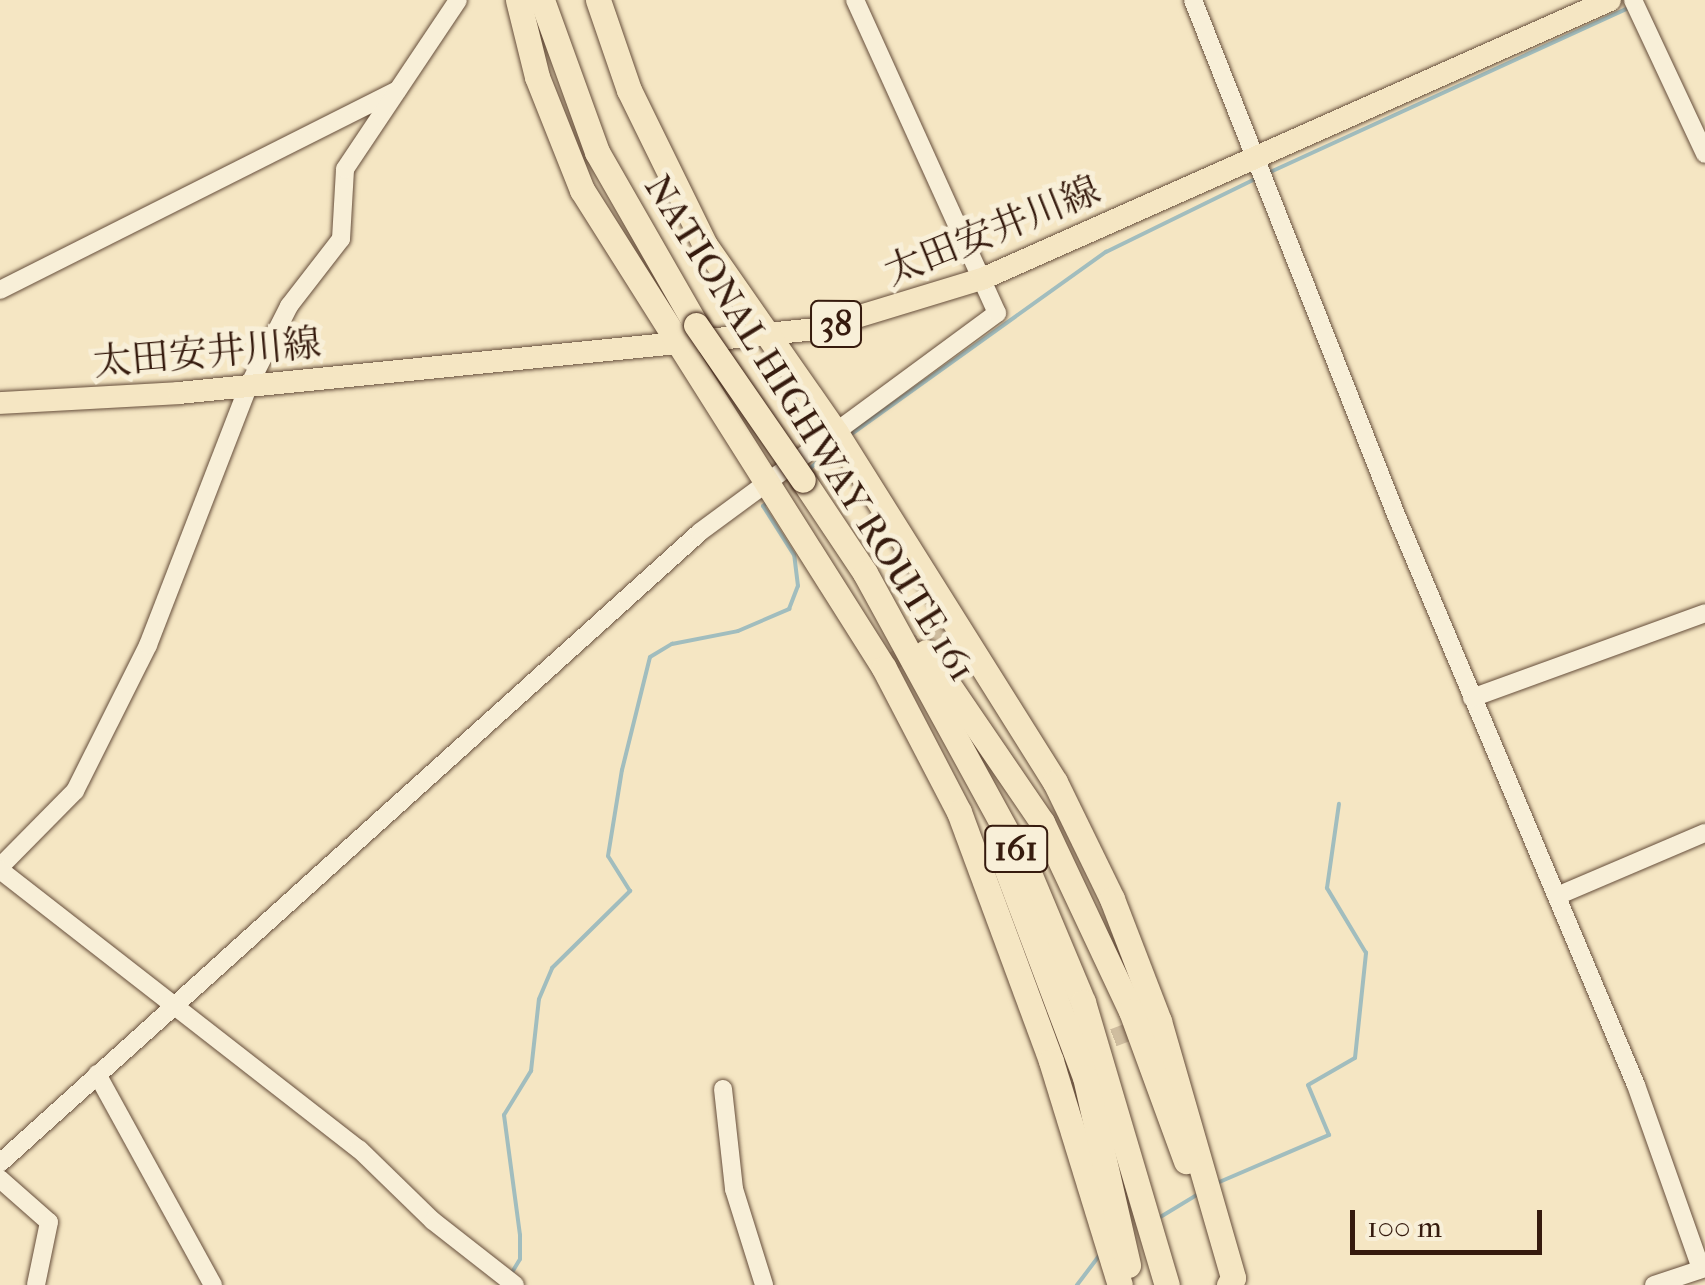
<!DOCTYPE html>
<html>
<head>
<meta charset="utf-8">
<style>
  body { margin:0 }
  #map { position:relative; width:1705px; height:1285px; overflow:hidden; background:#f5e6c3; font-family:"IM FELL French Canon","Noto Serif JP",serif }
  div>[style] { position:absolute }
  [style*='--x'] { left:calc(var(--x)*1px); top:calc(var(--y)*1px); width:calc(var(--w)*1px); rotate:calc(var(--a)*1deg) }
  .stream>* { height:4px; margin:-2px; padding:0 2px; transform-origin:2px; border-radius:2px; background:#a1bdbe }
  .minor-tunnel>* { height:18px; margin-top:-9px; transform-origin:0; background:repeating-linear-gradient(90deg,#cfbd9f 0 18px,transparent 0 27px) }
  .roads { filter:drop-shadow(0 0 2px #664e3b) drop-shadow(0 0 2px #664e3b) }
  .minor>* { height:18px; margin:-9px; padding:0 9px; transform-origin:9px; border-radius:9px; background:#f8efd8 }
  .major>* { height:22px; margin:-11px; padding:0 11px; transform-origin:11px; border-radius:11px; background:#f5e6c3 }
  .highway>* { height:25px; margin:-12.5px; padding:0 12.5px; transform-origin:12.5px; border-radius:12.5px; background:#f5e6c3 }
  .bridges { filter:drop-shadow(0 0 2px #361b0e) drop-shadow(0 0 2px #361b0e) }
  .highway-bridge>* { height:25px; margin:-12.5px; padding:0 12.5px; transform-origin:12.5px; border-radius:12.5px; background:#f5e6c3 }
  span { translate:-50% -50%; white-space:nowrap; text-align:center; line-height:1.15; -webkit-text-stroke:10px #f8efd8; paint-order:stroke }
  .shield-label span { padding:2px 8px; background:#f8efd8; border:2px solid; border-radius:8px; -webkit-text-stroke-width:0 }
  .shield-label { font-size:35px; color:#361b0e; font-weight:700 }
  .street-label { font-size:38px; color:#361b0e }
  .scale { position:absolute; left:1350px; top:1210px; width:192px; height:45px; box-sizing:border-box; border:5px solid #361b0e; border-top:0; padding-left:12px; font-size:30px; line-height:35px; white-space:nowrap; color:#361b0e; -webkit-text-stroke:8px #f8efd8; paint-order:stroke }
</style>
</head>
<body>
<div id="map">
  <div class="stream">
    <div style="--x:1268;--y:173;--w:396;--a:-24.6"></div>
    <div style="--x:850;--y:435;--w:315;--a:-35.6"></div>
    <div style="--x:1106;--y:252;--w:166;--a:-26.1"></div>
    <div style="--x:808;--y:470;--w:35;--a:-40"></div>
    <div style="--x:1217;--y:1183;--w:122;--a:-23.2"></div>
    <div style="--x:1329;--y:1135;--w:54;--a:-112.8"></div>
    <div style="--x:1308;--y:1085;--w:54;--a:-29.9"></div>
    <div style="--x:1355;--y:1058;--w:106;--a:-84"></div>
    <div style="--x:1366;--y:953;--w:76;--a:-121"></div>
    <div style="--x:1327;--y:888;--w:85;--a:-81.9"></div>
    <div style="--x:1157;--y:1219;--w:50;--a:-31.2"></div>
    <div style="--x:511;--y:1274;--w:17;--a:-59"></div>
    <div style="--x:520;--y:1259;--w:24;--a:-90"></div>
    <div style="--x:520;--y:1235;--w:121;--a:-97.6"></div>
    <div style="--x:504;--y:1115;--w:52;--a:-58.5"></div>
    <div style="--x:531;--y:1071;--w:72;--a:-83.7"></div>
    <div style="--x:539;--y:999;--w:34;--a:-67"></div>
    <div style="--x:552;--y:968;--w:110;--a:-44.6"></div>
    <div style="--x:630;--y:891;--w:41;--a:-122.2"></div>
    <div style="--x:608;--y:856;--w:87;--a:-80.8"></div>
    <div style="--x:622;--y:770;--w:116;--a:-76.1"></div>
    <div style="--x:650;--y:657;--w:26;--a:-31"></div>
    <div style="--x:672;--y:644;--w:67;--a:-11.1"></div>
    <div style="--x:738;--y:631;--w:56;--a:-23.3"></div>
    <div style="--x:789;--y:609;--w:25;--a:-69"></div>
    <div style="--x:798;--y:586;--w:31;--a:-97"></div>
    <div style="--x:794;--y:555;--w:58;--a:-122.3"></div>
    <div style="--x:763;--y:506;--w:8;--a:-40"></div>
    <div style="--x:1077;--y:1285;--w:41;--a:-52.9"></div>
  </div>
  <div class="minor-tunnel">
    <div style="--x:884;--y:668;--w:78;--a:-36.1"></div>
    <div style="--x:1063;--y:1057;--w:81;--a:-20.9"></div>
  </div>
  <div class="roads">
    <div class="minor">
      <div style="--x:1193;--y:0;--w:556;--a:68.47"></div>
      <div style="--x:1397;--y:517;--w:616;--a:67.18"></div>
      <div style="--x:1636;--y:1085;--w:195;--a:70.5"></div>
      <div style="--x:1633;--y:0;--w:170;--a:64.9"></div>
      <div style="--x:0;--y:290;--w:445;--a:-26.7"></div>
      <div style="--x:1472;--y:698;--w:248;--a:-20"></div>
      <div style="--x:0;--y:867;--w:107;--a:-45.4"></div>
      <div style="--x:75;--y:791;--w:163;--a:-63.4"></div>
      <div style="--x:148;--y:645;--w:279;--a:-68.8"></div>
      <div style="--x:249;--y:385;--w:89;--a:-63.1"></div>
      <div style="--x:289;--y:306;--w:85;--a:-52.2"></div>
      <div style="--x:341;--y:239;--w:70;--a:-86.7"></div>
      <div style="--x:345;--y:169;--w:203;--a:-56.2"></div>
      <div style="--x:0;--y:870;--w:455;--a:37.9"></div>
      <div style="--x:359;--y:1149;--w:103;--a:44.2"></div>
      <div style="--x:433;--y:1221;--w:104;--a:38"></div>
      <div style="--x:1557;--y:896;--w:161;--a:-23.1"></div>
      <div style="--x:97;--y:1074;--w:241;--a:61.2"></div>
      <div style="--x:723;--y:1089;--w:101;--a:83.7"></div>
      <div style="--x:734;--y:1189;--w:101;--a:72.6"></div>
      <div style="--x:0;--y:1163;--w:942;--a:-42.03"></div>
      <div style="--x:700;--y:532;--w:369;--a:-36.4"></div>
      <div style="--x:997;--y:313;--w:344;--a:-114.4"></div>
      <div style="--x:0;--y:1179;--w:65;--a:41.3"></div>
      <div style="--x:49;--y:1222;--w:64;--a:101.7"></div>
      <div style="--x:1654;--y:1285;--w:54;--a:-18.4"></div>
    </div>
    <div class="major">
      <div style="--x:0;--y:403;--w:179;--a:-3.2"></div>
      <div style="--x:179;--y:393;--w:641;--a:-5.73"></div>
      <div style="--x:817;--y:329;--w:172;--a:-16.9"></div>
      <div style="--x:982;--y:279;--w:687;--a:-23.95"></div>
    </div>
    <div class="highway">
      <div style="--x:518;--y:0;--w:79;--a:76.1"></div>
      <div style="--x:537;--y:77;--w:122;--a:68.3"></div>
      <div style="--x:582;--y:190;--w:565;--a:57.72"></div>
      <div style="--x:884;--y:668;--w:162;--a:62.5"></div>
      <div style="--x:959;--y:812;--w:265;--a:69.7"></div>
      <div style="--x:1051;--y:1061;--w:234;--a:72.9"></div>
      <div style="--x:542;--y:0;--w:162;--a:70.1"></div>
      <div style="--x:597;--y:152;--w:199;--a:60.2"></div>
      <div style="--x:598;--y:0;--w:95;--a:71"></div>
      <div style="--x:629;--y:90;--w:173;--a:63.9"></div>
      <div style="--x:705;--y:245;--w:229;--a:55.1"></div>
      <div style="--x:836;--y:433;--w:412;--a:57.9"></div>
      <div style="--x:1055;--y:782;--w:130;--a:64"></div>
      <div style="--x:1112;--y:899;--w:131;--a:68.9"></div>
      <div style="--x:1159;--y:1021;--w:267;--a:73.9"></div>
      <div style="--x:1233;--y:1278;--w:8;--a:120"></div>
      <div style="--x:803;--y:480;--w:112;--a:56.3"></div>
      <div style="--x:865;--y:573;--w:342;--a:61.3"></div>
      <div style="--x:1029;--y:873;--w:140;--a:67.3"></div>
      <div style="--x:1083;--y:1002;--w:295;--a:73.5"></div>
      <div style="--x:926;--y:652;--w:206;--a:55.7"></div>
      <div style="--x:1042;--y:822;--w:209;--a:64.8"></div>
      <div style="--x:1131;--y:1011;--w:160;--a:69.9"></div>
      <div style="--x:998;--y:846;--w:247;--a:69.4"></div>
      <div style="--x:1085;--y:1077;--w:193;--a:77.1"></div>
    </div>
  </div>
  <div class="bridges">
    <div class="highway-bridge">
      <div style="--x:696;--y:325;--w:188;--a:55.4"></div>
    </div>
  </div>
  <div class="shield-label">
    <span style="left:836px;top:324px">38</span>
    <span style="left:1016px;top:849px">161</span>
  </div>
  <div class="street-label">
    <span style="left:992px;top:231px;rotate:-22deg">太田安井川線</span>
    <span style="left:207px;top:353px;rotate:-5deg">太田安井川線</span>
    <span style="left:810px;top:428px;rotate:58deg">NATIONAL HIGHWAY ROUTE 161</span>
  </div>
  <div class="scale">100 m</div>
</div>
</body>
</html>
